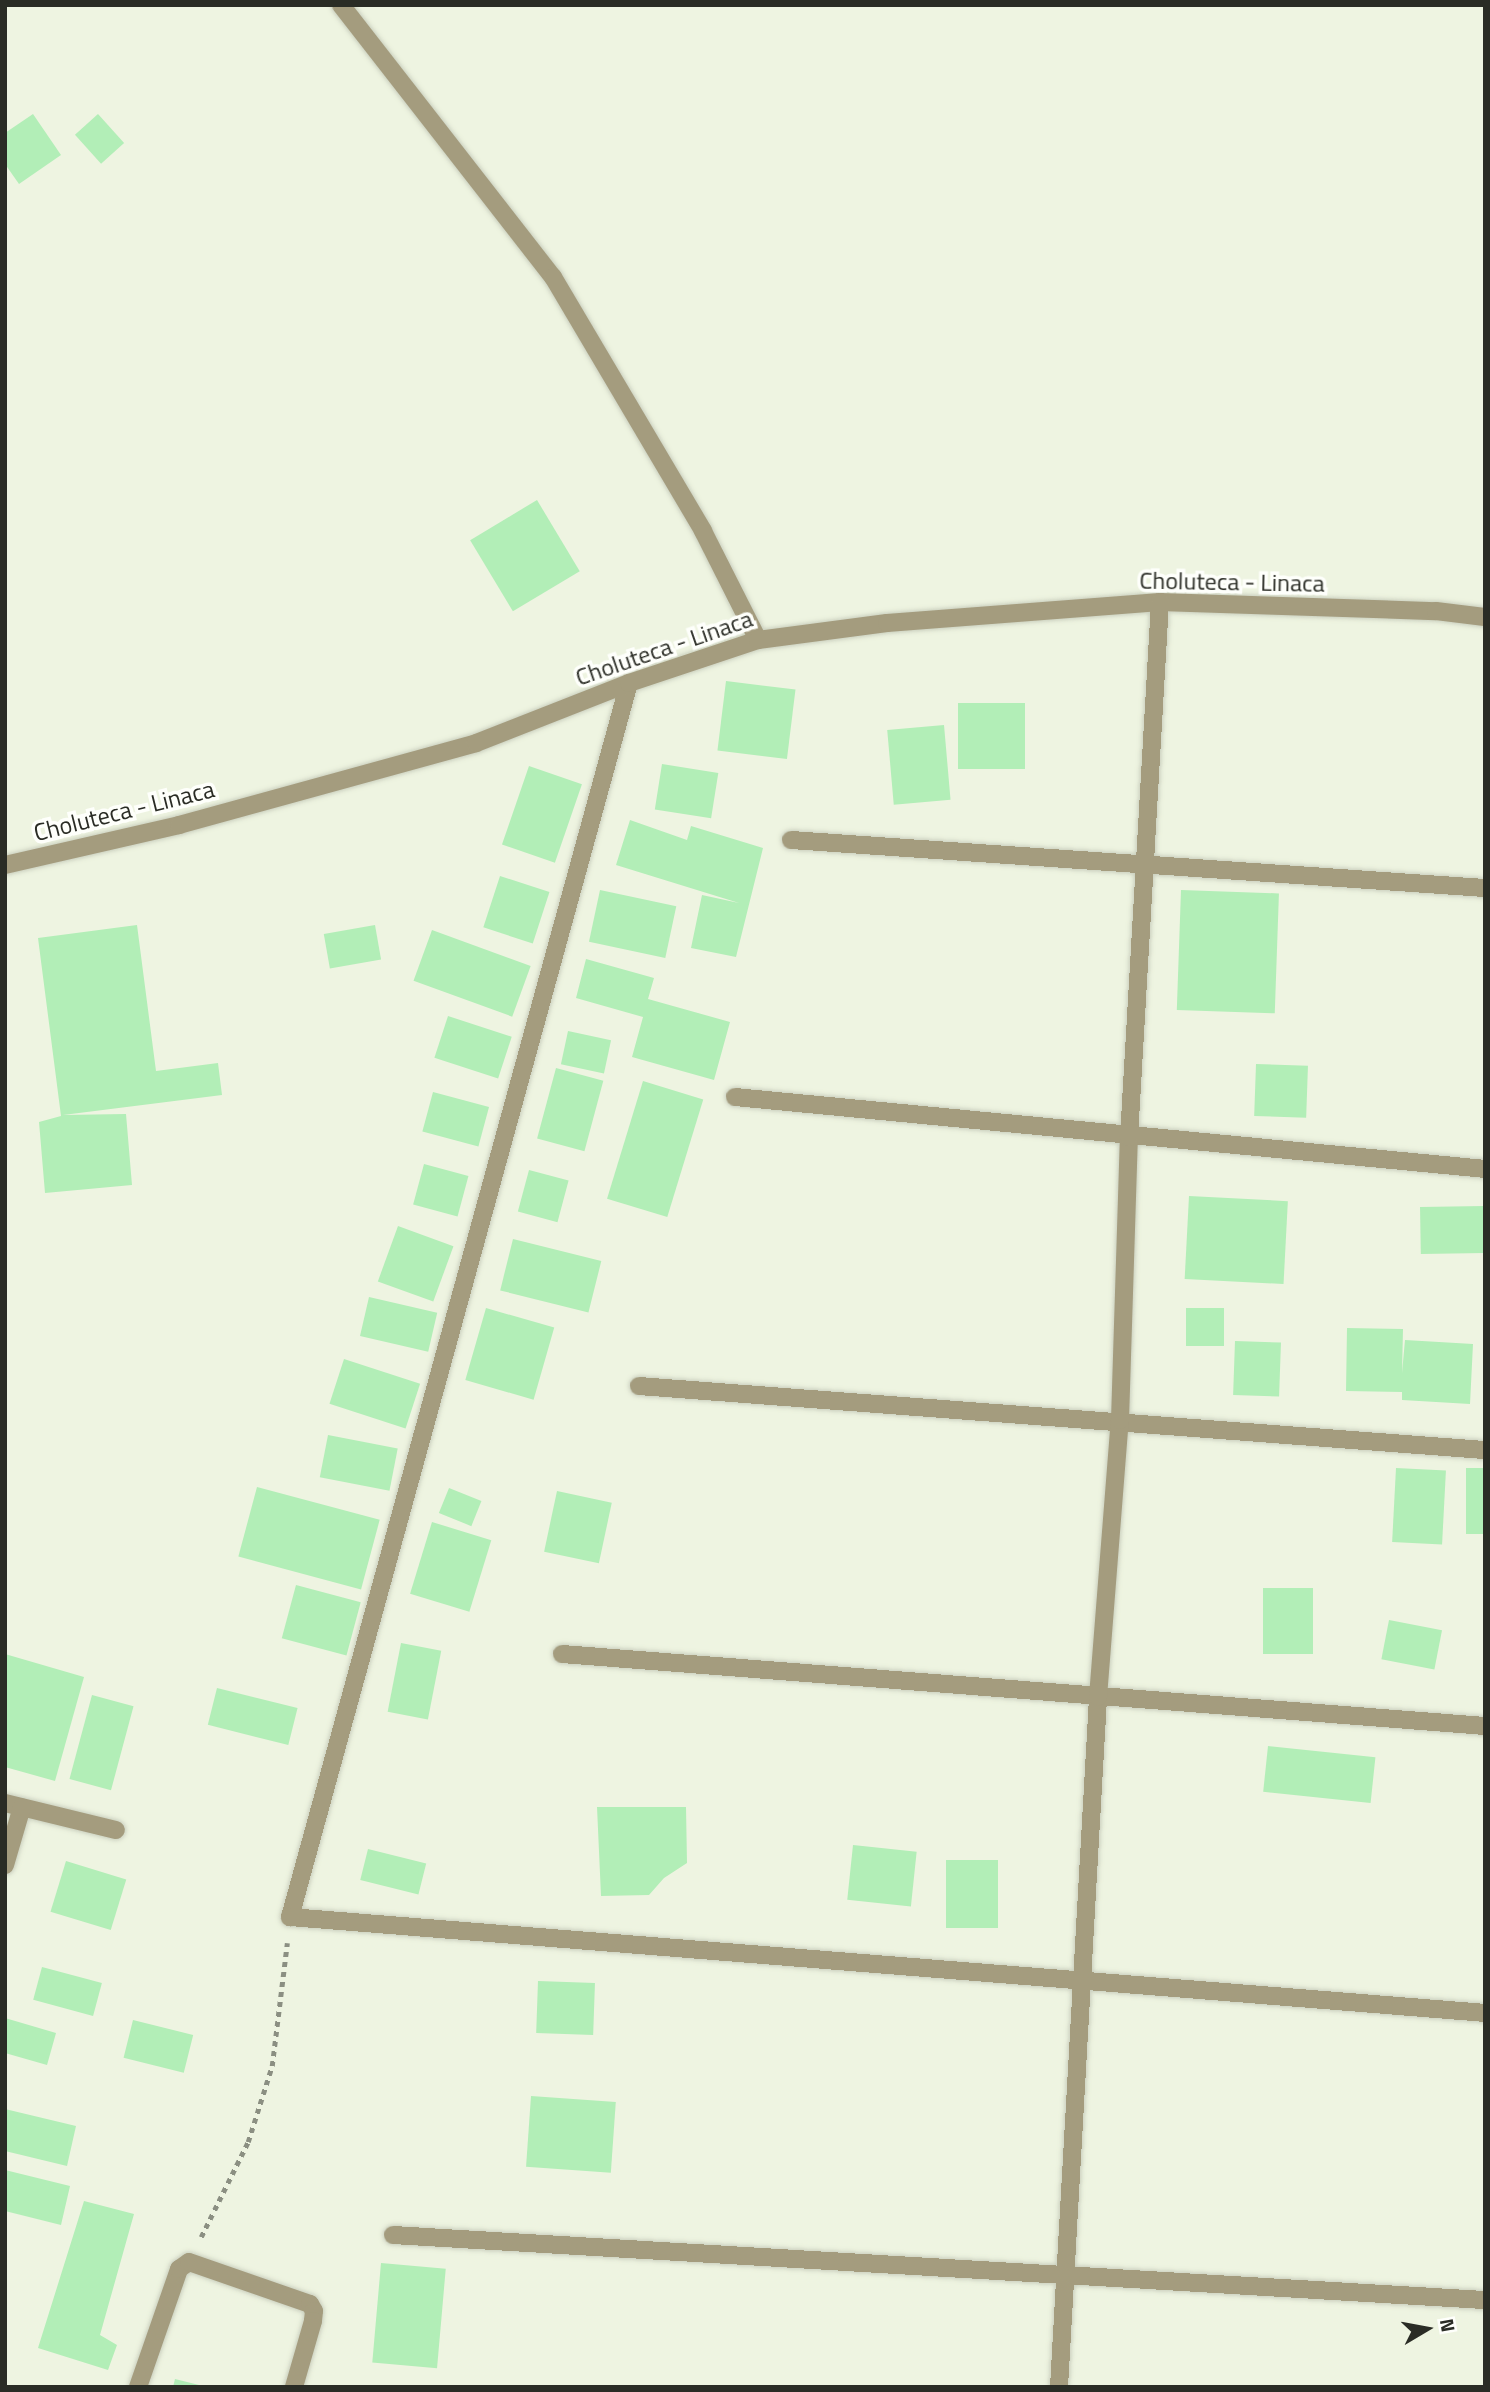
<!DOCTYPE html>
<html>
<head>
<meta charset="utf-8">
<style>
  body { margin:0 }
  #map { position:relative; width:1490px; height:2392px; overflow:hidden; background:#eef4e1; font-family:"Titillium Web",sans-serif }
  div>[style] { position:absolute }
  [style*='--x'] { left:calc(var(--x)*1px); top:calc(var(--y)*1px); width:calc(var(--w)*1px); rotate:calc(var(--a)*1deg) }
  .building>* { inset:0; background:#b2eeb7; transform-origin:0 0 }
  .path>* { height:4.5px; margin-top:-2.25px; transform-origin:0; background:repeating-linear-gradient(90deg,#8b8f82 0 5px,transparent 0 10px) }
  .roads { filter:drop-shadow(0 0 2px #cbd0bf) drop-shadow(0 0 2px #cbd0bf) }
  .minor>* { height:18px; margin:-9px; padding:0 9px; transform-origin:9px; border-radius:9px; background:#a49c7e }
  span { translate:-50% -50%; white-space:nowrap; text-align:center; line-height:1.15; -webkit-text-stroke:7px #fefffb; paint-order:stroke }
  .street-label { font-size:24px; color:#2a2c25 }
  .frame { position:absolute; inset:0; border:7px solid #2a2c25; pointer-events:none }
  .north { position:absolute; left:1392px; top:2294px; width:70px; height:70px; -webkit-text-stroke:5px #fefffb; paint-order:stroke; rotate:80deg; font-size:19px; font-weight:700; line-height:28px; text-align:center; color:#2a2c25 }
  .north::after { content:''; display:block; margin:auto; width:24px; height:32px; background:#2a2c25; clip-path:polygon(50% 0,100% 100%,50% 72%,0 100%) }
</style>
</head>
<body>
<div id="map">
  <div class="building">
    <div style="clip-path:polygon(33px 114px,61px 155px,19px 184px,5px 164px,5px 133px)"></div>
    <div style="left:98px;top:114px;width:39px;height:31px;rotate:48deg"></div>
    <div style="left:537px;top:500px;width:83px;height:78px;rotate:59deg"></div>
    <div style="left:726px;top:681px;width:70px;height:70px;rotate:7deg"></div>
    <div style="left:958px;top:703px;width:67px;height:66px"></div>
    <div style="left:944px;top:725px;width:75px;height:57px;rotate:85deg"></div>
    <div style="left:662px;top:764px;width:57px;height:46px;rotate:9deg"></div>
    <div style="left:529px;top:766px;width:56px;height:83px;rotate:19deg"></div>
    <div style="clip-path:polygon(630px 820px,687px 840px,691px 826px,763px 848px,736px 957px,691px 948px,702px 895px,739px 903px,616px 865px)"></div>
    <div style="left:500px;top:876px;width:52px;height:54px;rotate:18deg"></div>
    <div style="left:600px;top:890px;width:78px;height:53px;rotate:12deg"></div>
    <div style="left:1181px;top:890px;width:98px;height:120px;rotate:2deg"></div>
    <div style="clip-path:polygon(137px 925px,156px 1071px,218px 1063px,222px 1095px,63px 1115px,126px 1114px,132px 1185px,45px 1193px,39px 1122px,61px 1116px,38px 938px)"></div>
    <div style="left:375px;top:925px;width:35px;height:52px;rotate:80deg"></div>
    <div style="left:432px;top:930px;width:105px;height:54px;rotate:20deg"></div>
    <div style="clip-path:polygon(586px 959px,654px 978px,648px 999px,730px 1022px,714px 1080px,632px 1057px,643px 1017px,576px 998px)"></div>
    <div style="left:448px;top:1016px;width:67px;height:44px;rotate:18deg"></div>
    <div style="left:568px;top:1031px;width:44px;height:34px;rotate:12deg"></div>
    <div style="left:1256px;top:1064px;width:52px;height:52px;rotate:2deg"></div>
    <div style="left:556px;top:1068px;width:49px;height:73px;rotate:15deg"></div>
    <div style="left:643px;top:1081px;width:63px;height:123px;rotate:17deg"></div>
    <div style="left:433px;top:1092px;width:58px;height:41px;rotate:15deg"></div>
    <div style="left:424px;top:1164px;width:46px;height:42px;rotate:15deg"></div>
    <div style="left:529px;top:1170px;width:41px;height:43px;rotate:15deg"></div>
    <div style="left:1189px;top:1196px;width:99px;height:83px;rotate:3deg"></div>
    <div style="left:1484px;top:1206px;width:47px;height:64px;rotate:89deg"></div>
    <div style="left:398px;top:1226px;width:59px;height:59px;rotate:20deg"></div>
    <div style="left:513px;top:1239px;width:91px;height:53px;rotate:14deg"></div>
    <div style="left:369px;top:1297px;width:70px;height:40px;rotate:13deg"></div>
    <div style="left:486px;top:1308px;width:71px;height:75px;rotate:16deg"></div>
    <div style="left:1186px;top:1308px;width:38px;height:38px"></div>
    <div style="clip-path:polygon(1347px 1328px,1403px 1329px,1402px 1373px,1405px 1340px,1473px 1344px,1470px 1404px,1402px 1400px,1402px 1392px,1346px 1391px)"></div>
    <div style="left:1235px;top:1341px;width:46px;height:54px;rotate:2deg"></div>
    <div style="left:344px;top:1359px;width:80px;height:47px;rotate:18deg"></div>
    <div style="left:328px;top:1435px;width:71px;height:43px;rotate:11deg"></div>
    <div style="left:1396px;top:1468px;width:50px;height:74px;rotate:3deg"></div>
    <div style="left:1466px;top:1468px;width:19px;height:66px"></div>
    <div style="left:257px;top:1487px;width:127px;height:72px;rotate:15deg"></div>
    <div style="left:449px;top:1488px;width:35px;height:27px;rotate:22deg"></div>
    <div style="left:557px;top:1491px;width:56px;height:62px;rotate:12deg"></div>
    <div style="left:432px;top:1522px;width:62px;height:75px;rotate:17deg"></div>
    <div style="left:296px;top:1585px;width:67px;height:55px;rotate:15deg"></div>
    <div style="left:1313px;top:1588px;width:66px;height:50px;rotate:90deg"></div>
    <div style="left:1389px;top:1620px;width:54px;height:40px;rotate:11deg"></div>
    <div style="left:401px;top:1643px;width:41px;height:70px;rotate:11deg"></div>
    <div style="clip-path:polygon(5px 1654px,84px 1677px,55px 1781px,5px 1767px)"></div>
    <div style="left:217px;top:1688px;width:83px;height:38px;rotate:14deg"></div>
    <div style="left:92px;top:1695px;width:43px;height:87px;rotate:15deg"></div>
    <div style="left:1268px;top:1746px;width:108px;height:46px;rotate:6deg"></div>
    <div style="clip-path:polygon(597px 1807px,686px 1807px,687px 1863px,664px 1878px,649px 1895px,601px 1896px)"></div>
    <div style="left:853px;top:1845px;width:64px;height:55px;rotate:6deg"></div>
    <div style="left:368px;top:1849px;width:60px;height:32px;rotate:14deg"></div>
    <div style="left:946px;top:1860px;width:52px;height:68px"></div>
    <div style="left:66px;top:1861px;width:63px;height:53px;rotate:17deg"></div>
    <div style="left:42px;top:1967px;width:62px;height:34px;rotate:15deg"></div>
    <div style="left:538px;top:1981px;width:57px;height:52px;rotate:2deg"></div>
    <div style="clip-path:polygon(5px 2018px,56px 2033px,47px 2065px,5px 2053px)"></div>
    <div style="left:133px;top:2020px;width:62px;height:39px;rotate:14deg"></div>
    <div style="left:531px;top:2096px;width:85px;height:71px;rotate:4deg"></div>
    <div style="clip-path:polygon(5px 2109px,76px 2126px,67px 2166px,5px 2151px)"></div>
    <div style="clip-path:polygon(5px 2170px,70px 2186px,61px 2225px,5px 2211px)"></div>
    <div style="clip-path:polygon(84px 2201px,134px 2214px,100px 2335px,117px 2345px,108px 2370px,38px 2348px)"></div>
    <div style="left:381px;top:2263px;width:65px;height:100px;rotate:5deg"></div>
    <div style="clip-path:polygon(175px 2379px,203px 2386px,203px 2387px,173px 2387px)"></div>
  </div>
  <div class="path">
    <div style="--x:201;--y:2237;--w:106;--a:-63.7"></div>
    <div style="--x:248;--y:2142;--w:80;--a:-72.5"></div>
    <div style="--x:272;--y:2066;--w:124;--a:-83"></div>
  </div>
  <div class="roads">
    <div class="minor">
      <div style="--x:341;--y:5;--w:345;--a:52.1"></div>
      <div style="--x:553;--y:277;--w:295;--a:59.4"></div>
      <div style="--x:703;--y:531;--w:122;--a:63.2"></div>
      <div style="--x:629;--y:683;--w:1280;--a:105.36"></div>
      <div style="--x:290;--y:1917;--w:1199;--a:4.59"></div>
      <div style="--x:791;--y:840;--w:696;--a:3.96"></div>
      <div style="--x:5;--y:865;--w:179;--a:-12.9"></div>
      <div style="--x:179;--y:825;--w:308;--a:-15.4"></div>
      <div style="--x:476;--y:743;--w:164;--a:-21.4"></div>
      <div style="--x:629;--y:683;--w:136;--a:-18.4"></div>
      <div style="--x:758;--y:640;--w:130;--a:-7.5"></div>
      <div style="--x:887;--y:623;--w:274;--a:-4.4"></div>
      <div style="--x:1160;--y:602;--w:276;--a:1.9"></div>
      <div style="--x:1436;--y:611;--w:49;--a:7"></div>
      <div style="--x:735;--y:1097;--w:753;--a:5.48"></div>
      <div style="--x:639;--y:1386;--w:848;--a:4.33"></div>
      <div style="--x:562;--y:1654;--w:926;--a:4.46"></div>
      <div style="--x:5;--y:1803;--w:114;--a:13.7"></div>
      <div style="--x:5;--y:1865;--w:60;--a:-73.7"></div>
      <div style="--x:393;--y:2235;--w:1094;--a:3.41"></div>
      <div style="--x:138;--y:2387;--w:125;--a:-70.8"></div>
      <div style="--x:179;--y:2269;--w:12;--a:-35"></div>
      <div style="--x:189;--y:2262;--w:128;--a:19.1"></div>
      <div style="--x:310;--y:2304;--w:8;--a:60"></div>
      <div style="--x:314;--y:2311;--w:10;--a:96"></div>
      <div style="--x:313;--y:2321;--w:69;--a:106.1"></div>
      <div style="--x:1059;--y:2387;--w:691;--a:-86.76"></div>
      <div style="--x:1098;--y:1697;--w:278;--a:-85.5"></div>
      <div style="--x:1120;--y:1420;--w:283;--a:-88.2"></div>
      <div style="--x:1129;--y:1137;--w:536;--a:-86.68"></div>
    </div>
  </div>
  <div class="street-label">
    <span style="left:1232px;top:582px;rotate:1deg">Choluteca - Linaca</span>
    <span style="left:664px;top:648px;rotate:-19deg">Choluteca - Linaca</span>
    <span style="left:124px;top:811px;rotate:-14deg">Choluteca - Linaca</span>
  </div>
  <div class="frame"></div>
  <div class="north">N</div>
</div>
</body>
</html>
